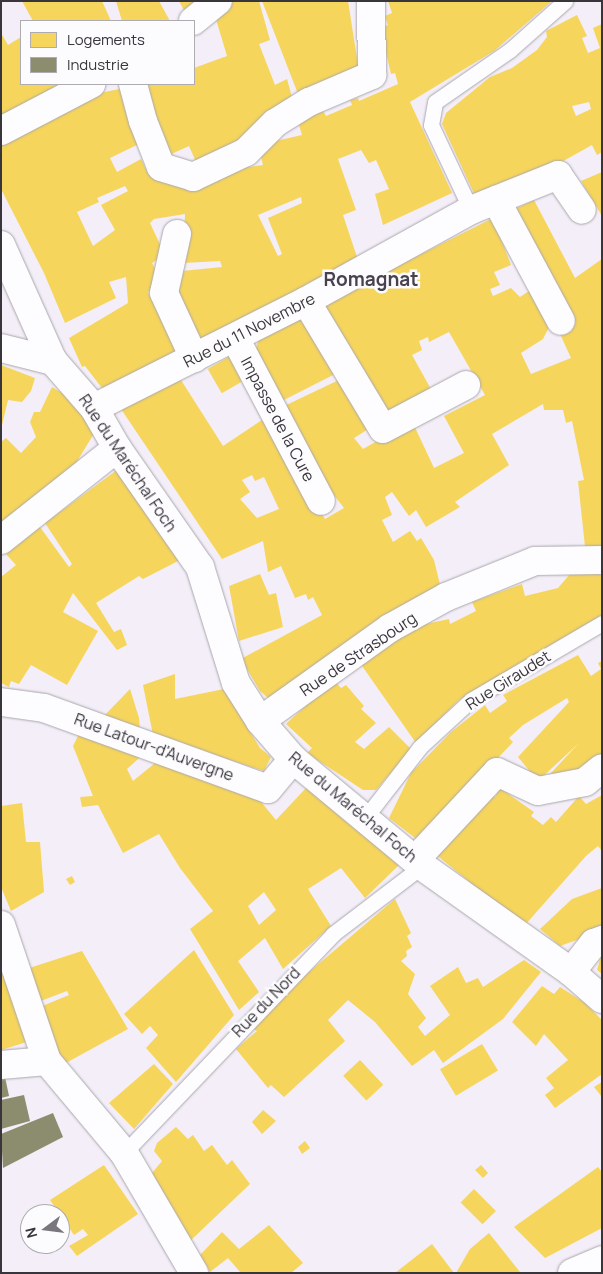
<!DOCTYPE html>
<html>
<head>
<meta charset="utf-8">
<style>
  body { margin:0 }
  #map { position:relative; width:603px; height:1274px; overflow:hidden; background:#f3eef7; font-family:Manrope,sans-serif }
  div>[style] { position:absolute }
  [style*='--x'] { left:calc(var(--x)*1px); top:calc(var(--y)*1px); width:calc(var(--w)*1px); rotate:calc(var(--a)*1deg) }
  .homes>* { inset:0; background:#f6d55c; transform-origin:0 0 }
  .industry>* { inset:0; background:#8c8c6e }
  .roads { filter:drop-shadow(0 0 1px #aaa7ad) drop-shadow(0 0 1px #aaa7ad) }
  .service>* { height:15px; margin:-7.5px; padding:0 7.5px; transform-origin:7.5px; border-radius:7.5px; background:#fdfcfe }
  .minor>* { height:28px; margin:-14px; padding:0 14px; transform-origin:14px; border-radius:14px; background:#fdfcfe }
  span { translate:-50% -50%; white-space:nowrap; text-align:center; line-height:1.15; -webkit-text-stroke:5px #fcfbfe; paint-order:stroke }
  .street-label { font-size:16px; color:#38353b }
  .quarter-label { font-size:19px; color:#48424f; font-weight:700 }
  .frame { position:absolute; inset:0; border:2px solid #38353b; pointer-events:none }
  .legend { position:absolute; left:20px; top:20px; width:175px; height:65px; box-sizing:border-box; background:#fcfbfe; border:1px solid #aeacb0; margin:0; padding:6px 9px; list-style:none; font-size:15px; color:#38353b }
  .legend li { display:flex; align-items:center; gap:10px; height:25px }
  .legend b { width:25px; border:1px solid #aeacb0 }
  .north { position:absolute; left:20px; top:1204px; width:50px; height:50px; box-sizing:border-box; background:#fcfbfe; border:1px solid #aeacb0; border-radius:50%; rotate:255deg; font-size:14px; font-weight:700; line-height:20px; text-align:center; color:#38353b }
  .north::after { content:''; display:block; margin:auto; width:18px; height:22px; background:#79767d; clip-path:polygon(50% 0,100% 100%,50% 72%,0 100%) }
</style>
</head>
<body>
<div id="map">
  <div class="homes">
    <div style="clip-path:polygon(22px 1px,102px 1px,111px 21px,33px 21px)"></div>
    <div style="clip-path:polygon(116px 1px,159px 1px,170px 21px,122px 21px)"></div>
    <div style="clip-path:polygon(179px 1px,208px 1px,187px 16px)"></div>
    <div style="clip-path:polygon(231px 1px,259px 1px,270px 40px,259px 44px,275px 85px,287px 79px,295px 108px,262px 132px,196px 162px,189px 146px,167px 156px,142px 84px,194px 84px,194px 68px,227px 56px,215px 16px)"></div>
    <div style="clip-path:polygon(262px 1px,348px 1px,359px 71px,300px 99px)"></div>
    <div style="clip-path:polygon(evenodd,388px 1px,552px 1px,494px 51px,410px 102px,452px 193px,383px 225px,375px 194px,389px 189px,376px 160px,369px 163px,361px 150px,338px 159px,356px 210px,343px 215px,359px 263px,198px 345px,174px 294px,182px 271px,222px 267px,220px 261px,183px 263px,185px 214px,154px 219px,150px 223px,165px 255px,152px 263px,159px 276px,156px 288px,148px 292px,181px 353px,105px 392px,85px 366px,82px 367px,69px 338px,128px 303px,126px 277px,109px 282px,116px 298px,65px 323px,44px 273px,1px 189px,1px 144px,94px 94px,125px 88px,141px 143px,110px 158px,117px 172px,141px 159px,148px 174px,193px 190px,241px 168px,263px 165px,258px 145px,302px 135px,296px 115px,320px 105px,326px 116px,352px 105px,350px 100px,358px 98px,359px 101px,398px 84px,395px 73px,391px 74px,383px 40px,375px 29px,388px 25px,385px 16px,392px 13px,388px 1px,125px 186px,128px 191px,101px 205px,115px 230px,93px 246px,77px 212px,99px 202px,97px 198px,125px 186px,388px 1px,301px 197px,302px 203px,268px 218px,282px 254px,278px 256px,258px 215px,301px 197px)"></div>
    <div style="clip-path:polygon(evenodd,577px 15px,587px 36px,582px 38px,588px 53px,600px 48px,593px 28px,602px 24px,602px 152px,597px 155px,592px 145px,549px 169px,477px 200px,442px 124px,446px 113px,490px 77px,512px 68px,537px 50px,547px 37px,546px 31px,577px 15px,589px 102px,591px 109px,576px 116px,572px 106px,589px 102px)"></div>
    <div style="clip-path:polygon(1px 33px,8px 45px,21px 37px,21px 84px,64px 84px,1px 125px)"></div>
    <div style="clip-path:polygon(602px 172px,602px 216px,581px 181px)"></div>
    <div style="clip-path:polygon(evenodd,534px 200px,575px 278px,602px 259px,602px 548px,586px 556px,578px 481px,584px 480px,572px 421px,566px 423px,563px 410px,544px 410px,543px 404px,492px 434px,509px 465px,455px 502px,460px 507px,426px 527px,416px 510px,409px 516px,392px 492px,385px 497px,392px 515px,382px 520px,393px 542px,410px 531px,417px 541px,421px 538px,434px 560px,442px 593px,274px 703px,260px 691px,241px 659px,322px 615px,313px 597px,308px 600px,306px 594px,295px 598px,281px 566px,268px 572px,263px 541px,222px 559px,121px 409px,181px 380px,223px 446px,268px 416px,304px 498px,311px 495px,325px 519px,344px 508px,305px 458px,312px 454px,280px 408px,341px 379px,370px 428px,354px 438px,363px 449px,412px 421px,434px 468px,464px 453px,444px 416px,485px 395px,449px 332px,429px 342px,428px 337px,419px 341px,422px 350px,412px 355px,432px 391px,391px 416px,367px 389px,372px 384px,360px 363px,354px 366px,318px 306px,493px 218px,511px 265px,494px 272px,500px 285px,490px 289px,493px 296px,511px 288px,520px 297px,535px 287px,550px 325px,543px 339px,521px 353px,531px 374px,571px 358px,560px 334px,575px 324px,543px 278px,511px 211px,534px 200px,252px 475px,255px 481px,264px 477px,279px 509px,257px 518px,240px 499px,250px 492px,242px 480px,252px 475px)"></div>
    <div style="clip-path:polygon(302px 315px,337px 373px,274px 405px,253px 357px,259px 339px)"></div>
    <div style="left:232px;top:355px;width:28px;height:28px;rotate:60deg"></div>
    <div style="clip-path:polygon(1px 365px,35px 378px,31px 391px,22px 402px,8px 400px,2px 425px)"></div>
    <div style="clip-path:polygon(52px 387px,72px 399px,98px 427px,73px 468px,1px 525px,1px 442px,6px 438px,21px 453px,36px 437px,30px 422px,34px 412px,40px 412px)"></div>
    <div style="clip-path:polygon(121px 467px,182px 559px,143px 579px,139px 576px,96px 603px,114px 632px,121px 629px,127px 645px,117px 650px,73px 593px,63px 612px,98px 631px,67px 685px,31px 665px,19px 684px,11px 681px,9px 687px,1px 683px,1px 577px,16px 565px,6px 554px,40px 527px,69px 567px,72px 564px,45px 523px)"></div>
    <div style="clip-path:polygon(598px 570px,602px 578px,602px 615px,459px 700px,416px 743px,360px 663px,412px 627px,449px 619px,450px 624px,476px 611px,472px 602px,522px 584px,525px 596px,558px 588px,570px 574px)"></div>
    <div style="clip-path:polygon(260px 574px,269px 595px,276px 593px,283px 627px,239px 641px,229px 586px)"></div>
    <div style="clip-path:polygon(578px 655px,591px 676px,601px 669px,598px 663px,602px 661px,602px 761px,556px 780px,551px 773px,579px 743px,538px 781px,518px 757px,569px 702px,567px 698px,523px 725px,509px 738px,513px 742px,419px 841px,389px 818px,411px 773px,451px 732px,485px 705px,490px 713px,507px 701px,503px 695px)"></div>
    <div style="clip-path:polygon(175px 674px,175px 699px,224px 689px,260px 748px,271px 757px,264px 771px,153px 735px,143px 685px)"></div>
    <div style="clip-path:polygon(334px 680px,341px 688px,346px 685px,364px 706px,361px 709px,376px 723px,355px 742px,364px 749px,389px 727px,411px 749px,376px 790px,363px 790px,307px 753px,312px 748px,286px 724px)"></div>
    <div style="clip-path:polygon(130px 689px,139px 718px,140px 730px,104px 716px)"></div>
    <div style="clip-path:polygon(evenodd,83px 726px,147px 751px,127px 769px,133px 781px,160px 759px,257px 797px,276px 820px,306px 788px,399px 865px,365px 898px,341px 868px,308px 889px,331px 926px,283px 969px,265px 938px,238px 961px,259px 992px,239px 1010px,190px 929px,213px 911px,180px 868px,159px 834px,123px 853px,98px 805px,82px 807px,80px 797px,93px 796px,73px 746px,83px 726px,264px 892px,276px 910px,259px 925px,248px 906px,264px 892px)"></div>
    <div style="clip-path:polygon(500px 788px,534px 812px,531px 816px,543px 825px,551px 817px,556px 822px,579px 796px,586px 804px,602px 795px,602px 851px,598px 846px,586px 856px,525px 925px,469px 887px,471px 883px,434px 853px,489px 793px,495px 797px)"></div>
    <div style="clip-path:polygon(22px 803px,26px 842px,40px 842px,44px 892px,11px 911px,1px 887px,1px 806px)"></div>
    <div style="clip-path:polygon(72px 876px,75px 882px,70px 885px,66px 879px)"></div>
    <div style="clip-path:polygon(602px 888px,602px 931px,560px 946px,540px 929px,572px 899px)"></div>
    <div style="clip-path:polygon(395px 899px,411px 933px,407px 936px,412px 947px,406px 951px,407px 956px,401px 961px,415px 974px,408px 994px,426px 1018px,418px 1027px,425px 1036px,450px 1015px,430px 986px,458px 967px,466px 983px,478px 978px,483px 987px,524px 960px,541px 972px,503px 1019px,443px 1063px,434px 1050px,412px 1066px,375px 1022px,348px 1000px,328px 1020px,345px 1041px,284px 1097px,271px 1085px,268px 1088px,236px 1049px,257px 1031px,253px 1029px,260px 1020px,309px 972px)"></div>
    <div style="clip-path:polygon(1px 950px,33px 1040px,1px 1050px)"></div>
    <div style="clip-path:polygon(194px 950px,234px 1015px,176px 1082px,146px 1048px,158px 1035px,150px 1026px,142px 1034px,124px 1014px)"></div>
    <div style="clip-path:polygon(82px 951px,128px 1029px,64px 1064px,47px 1030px,40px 1007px,69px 995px,67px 991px,38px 1002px,26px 969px)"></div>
    <div style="clip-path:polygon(602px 953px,602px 974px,597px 970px)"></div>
    <div style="clip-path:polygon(542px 986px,554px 994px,560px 987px,585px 1003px,602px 1020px,602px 1074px,555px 1108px,545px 1095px,554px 1088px,546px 1078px,568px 1060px,544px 1034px,536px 1046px,512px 1022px)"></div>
    <div style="left:482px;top:1044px;width:31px;height:49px;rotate:59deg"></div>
    <div style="left:360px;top:1060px;width:34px;height:23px;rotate:47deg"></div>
    <div style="clip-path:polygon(154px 1064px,173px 1084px,134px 1129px,109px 1103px)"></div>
    <div style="clip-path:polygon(602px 1082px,602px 1097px,594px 1087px)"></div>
    <div style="clip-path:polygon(263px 1110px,276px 1121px,262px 1134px,252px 1122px)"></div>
    <div style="clip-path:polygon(176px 1127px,188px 1139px,193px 1135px,204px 1151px,212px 1145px,227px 1165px,232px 1160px,250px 1184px,190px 1241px,171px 1213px,152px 1173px,162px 1161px,154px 1151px,157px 1143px)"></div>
    <div style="clip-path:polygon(305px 1141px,310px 1148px,302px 1154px,298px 1147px)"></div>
    <div style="clip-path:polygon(104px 1165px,138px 1214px,77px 1256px,69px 1246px,88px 1235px,83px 1229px,74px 1235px,50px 1200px)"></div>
    <div style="clip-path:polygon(481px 1165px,488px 1173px,483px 1178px,475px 1170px)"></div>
    <div style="clip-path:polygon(598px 1167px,602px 1172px,602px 1228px,545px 1258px,514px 1227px)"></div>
    <div style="left:474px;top:1189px;width:31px;height:19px;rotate:45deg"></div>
    <div style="clip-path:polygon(269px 1225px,303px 1263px,291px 1273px,241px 1273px,228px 1258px,210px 1272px,200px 1255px,222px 1232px,239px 1249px)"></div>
    <div style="clip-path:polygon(489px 1233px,520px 1272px,456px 1273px,470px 1249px)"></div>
    <div style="clip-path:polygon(432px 1244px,454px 1273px,395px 1273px)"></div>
  </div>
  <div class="industry">
    <div style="clip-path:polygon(5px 1077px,9px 1096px,1px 1098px,1px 1078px)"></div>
    <div style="clip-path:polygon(24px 1095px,30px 1121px,1px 1129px,1px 1100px)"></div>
    <div style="clip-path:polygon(53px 1113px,63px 1137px,3px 1168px,1px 1134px)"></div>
  </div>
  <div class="roads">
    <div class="service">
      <div style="--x:471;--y:210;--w:94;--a:-115.2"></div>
      <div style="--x:431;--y:125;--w:23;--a:-80"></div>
      <div style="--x:435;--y:102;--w:91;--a:-34.7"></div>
      <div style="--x:510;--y:50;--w:74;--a:-41.7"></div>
      <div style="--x:365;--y:818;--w:90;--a:-52.2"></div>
      <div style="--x:420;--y:747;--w:69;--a:-42.7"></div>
      <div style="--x:471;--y:700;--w:152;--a:-30.4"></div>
      <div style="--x:124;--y:1153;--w:303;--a:-46.3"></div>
      <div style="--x:333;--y:934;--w:112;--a:-37.4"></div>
    </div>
    <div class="minor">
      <div style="--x:193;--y:21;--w:32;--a:-39"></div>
      <div style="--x:133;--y:84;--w:38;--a:75"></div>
      <div style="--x:143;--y:121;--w:49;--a:68.6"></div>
      <div style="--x:161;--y:167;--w:34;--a:17"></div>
      <div style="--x:193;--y:177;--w:59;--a:-25.3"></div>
      <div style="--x:246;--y:152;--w:41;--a:-45"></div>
      <div style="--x:275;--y:123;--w:40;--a:-32"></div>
      <div style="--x:309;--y:102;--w:69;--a:-23.2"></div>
      <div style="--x:372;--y:75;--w:74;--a:-90.8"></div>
      <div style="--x:1;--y:131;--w:102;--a:-27.6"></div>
      <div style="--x:496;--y:200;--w:137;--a:61.8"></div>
      <div style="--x:177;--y:234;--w:60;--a:102.4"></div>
      <div style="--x:164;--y:293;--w:72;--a:65.2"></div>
      <div style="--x:1;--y:245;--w:127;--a:65.9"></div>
      <div style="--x:53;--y:361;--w:62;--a:48.9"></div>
      <div style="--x:94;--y:408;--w:46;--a:60.1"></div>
      <div style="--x:117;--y:448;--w:145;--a:55.1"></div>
      <div style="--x:200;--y:567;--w:121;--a:72.8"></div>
      <div style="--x:236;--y:683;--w:45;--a:57.7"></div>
      <div style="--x:260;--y:721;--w:50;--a:49"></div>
      <div style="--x:293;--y:759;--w:168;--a:39.7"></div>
      <div style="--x:422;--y:866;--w:183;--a:35.4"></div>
      <div style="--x:571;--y:972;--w:41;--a:41.1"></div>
      <div style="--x:306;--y:301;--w:149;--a:59"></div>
      <div style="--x:383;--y:429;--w:94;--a:-27.9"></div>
      <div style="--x:235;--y:338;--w:184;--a:62.2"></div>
      <div style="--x:1;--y:348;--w:54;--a:14"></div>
      <div style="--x:94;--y:408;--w:237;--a:-26.8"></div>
      <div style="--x:306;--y:301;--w:188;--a:-28.9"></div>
      <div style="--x:471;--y:210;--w:94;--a:-21.9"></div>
      <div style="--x:558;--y:175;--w:42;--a:55.6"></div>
      <div style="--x:1;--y:540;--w:148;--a:-38.4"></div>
      <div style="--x:1;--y:702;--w:43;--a:7.9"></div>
      <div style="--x:44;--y:708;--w:238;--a:19.9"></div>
      <div style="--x:268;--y:789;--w:39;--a:-50"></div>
      <div style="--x:260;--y:721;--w:160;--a:-35.6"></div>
      <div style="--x:390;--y:628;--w:64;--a:-29"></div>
      <div style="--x:446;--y:597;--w:96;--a:-22"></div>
      <div style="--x:535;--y:561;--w:67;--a:-0.9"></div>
      <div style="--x:415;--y:860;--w:120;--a:-47"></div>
      <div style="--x:497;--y:772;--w:45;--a:24.9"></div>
      <div style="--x:538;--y:791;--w:48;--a:-10.8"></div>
      <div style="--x:585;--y:782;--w:22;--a:-39"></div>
      <div style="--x:1;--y:925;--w:144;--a:71.3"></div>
      <div style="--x:47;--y:1061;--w:120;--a:50.1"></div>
      <div style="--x:124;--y:1153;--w:139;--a:59.7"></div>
      <div style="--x:571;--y:972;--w:37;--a:-52"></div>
      <div style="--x:594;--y:943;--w:9;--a:-21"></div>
      <div style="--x:1;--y:1065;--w:46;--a:-5"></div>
      <div style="--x:572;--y:1273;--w:33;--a:-23"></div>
    </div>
  </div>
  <div class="street-label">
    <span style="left:249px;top:330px;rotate:-27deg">Rue du 11 Novembre</span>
    <span style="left:278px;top:419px;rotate:62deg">Impasse de la Cure</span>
    <span style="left:128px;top:463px;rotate:56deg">Rue du Maréchal Foch</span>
    <span style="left:358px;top:654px;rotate:-34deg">Rue de Strasbourg</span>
    <span style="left:508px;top:680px;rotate:-32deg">Rue Giraudet</span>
    <span style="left:154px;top:747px;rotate:20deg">Rue Latour-d'Auvergne</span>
    <span style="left:353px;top:807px;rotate:40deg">Rue du Maréchal Foch</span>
    <span style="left:266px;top:1002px;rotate:-46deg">Rue du Nord</span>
  </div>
  <div class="quarter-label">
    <span style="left:371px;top:280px">Romagnat</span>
  </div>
  <div class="frame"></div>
  <ul class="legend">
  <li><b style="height:14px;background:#f6d55c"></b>Logements</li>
  <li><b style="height:14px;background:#8c8c6e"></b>Industrie</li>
  </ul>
  <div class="north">N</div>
</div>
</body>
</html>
